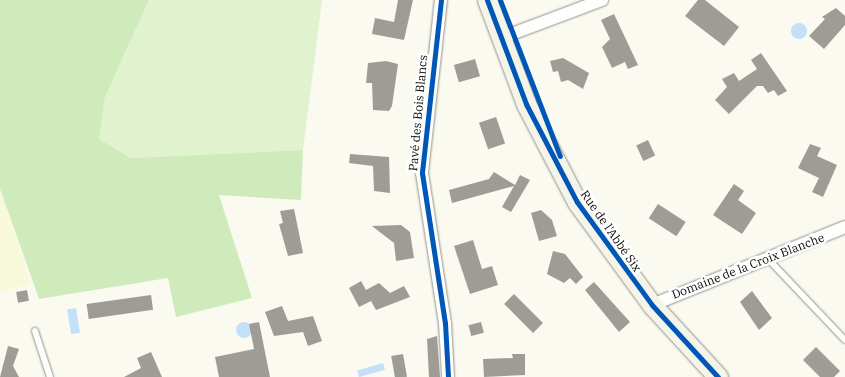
<!DOCTYPE html>
<html>
<head>
<meta charset="utf-8">
<style>
  body { margin:0 }
  #map { position:relative; width:845px; height:377px; overflow:hidden; background:#fafaf0; font-family:"IBM Plex Serif",serif }
  div>[style] { position:absolute }
  [style*='--x'] { left:calc(var(--x)*1px); top:calc(var(--y)*1px); width:calc(var(--w)*1px); rotate:calc(var(--a)*1deg) }
  .farmland>* { inset:0; background:#f8f8db }
  .green>* { inset:0; background:#e0f2ce }
  .forest>* { inset:0; background:#cfebbb }
  .water>* { inset:0; background:#c3e0f8; transform-origin:0 0 }
  .round { border-radius:50% }
  .building>* { inset:0; background:#9d9c96; transform-origin:0 0 }
  .roads { filter:drop-shadow(0 0 1px #93938f) drop-shadow(0 0 1px #93938f) }
  .service>* { height:6px; margin:-3px; padding:0 3px; transform-origin:3px; border-radius:3px; background:#fefefd }
  .minor>* { height:12px; margin:-6px; padding:0 6px; transform-origin:6px; border-radius:6px; background:#fefefd }
  .secondary>* { height:19px; margin:-9.5px; padding:0 9.5px; transform-origin:9.5px; border-radius:9.5px; background:#f4f4e8 }
  .cycleway>* { height:5px; margin:-2.5px; padding:0 2.5px; transform-origin:2.5px; border-radius:2.5px; background:#0057b8 }
  span { translate:-50% -50%; white-space:nowrap; text-align:center; line-height:1.15; -webkit-text-stroke:5px #fff; paint-order:stroke }
  .street-label { font-size:12px; color:#0c0c0c }
</style>
</head>
<body>
<div id="map">
  <div class="farmland">
    <div style="clip-path:polygon(0 189px,31px 284px,0 292px)"></div>
  </div>
  <div class="green">
    <div style="clip-path:polygon(149px 0,322px 0,303px 150px,131px 158px,99px 139px,105px 97px)"></div>
  </div>
  <div class="forest">
    <div style="clip-path:polygon(0 0,149px 0,105px 97px,99px 139px,131px 158px,303px 150px,301px 200px,219px 195px,252px 298px,176px 317px,168px 278px,39px 299px,0 189px)"></div>
  </div>
  <div class="water">
    <div class="round" style="left:791px;top:23px;width:16px;height:16px"></div>
    <div style="left:76px;top:308px;width:25px;height:9px;rotate:81deg"></div>
    <div class="round" style="left:236px;top:322px;width:16px;height:16px"></div>
    <div style="left:383px;top:363px;width:7px;height:27px;rotate:74deg"></div>
  </div>
  <div class="building">
    <div style="clip-path:polygon(398px 0,413px 0,404px 40px,372px 34px,375px 18px,394px 22px)"></div>
    <div style="clip-path:polygon(698px 0,705px 0,739px 27px,724px 46px,685px 16px)"></div>
    <div style="clip-path:polygon(836px 8px,845px 16px,845px 25px,824px 49px,809px 36px,825px 19px,822px 17px)"></div>
    <div style="clip-path:polygon(614px 14px,638px 65px,628px 69px,625px 62px,612px 68px,602px 47px,610px 39px,601px 20px)"></div>
    <div style="clip-path:polygon(761px 53px,787px 91px,778px 96px,774px 90px,768px 93px,763px 86px,757px 86px,729px 114px,715px 100px,727px 87px,722px 79px,734px 73px,739px 81px,757px 69px,751px 60px)"></div>
    <div style="clip-path:polygon(563px 58px,589px 73px,583px 89px,568px 80px,561px 82px,558px 71px,553px 72px,550px 61px)"></div>
    <div style="left:475px;top:59px;width:18px;height:22px;rotate:74deg"></div>
    <div style="clip-path:polygon(386px 61px,398px 64px,392px 106px,389px 111px,373px 110px,372px 83px,366px 83px,368px 63px)"></div>
    <div style="left:496px;top:117px;width:28px;height:18px;rotate:71deg"></div>
    <div style="left:648px;top:140px;width:17px;height:13px;rotate:65deg"></div>
    <div style="clip-path:polygon(810px 144px,821px 148px,817px 156px,837px 165px,823px 197px,812px 192px,819px 178px,798px 168px)"></div>
    <div style="clip-path:polygon(350px 154px,389px 157px,390px 193px,374px 191px,373px 166px,349px 163px)"></div>
    <div style="clip-path:polygon(494px 172px,515px 185px,520px 175px,530px 180px,511px 212px,502px 207px,514px 186px,452px 203px,449px 190px,489px 179px)"></div>
    <div style="clip-path:polygon(734px 184px,744px 191px,738px 200px,756px 213px,742px 234px,713px 215px)"></div>
    <div style="left:658px;top:204px;width:33px;height:17px;rotate:33deg"></div>
    <div style="clip-path:polygon(294px 209px,303px 253px,288px 256px,279px 224px,283px 223px,280px 211px)"></div>
    <div style="clip-path:polygon(541px 210px,552px 220px,557px 236px,539px 241px,531px 213px)"></div>
    <div style="clip-path:polygon(401px 225px,410px 232px,414px 258px,396px 261px,394px 243px,372px 226px)"></div>
    <div style="clip-path:polygon(473px 240px,482px 269px,492px 266px,498px 285px,470px 294px,454px 246px)"></div>
    <div style="clip-path:polygon(553px 251px,565px 254px,583px 277px,576px 284px,570px 278px,564px 283px,547px 274px)"></div>
    <div style="clip-path:polygon(361px 281px,366px 290px,379px 283px,390px 293px,404px 286px,410px 297px,376px 310px,371px 301px,359px 307px,349px 288px)"></div>
    <div style="clip-path:polygon(594px 282px,630px 322px,619px 332px,585px 290px)"></div>
    <div style="left:27px;top:290px;width:11px;height:11px;rotate:80deg"></div>
    <div style="clip-path:polygon(752px 291px,772px 318px,759px 330px,740px 302px)"></div>
    <div style="left:514px;top:294px;width:41px;height:14px;rotate:45deg"></div>
    <div style="left:151px;top:295px;width:15px;height:65px;rotate:82deg"></div>
    <div style="clip-path:polygon(282px 306px,288px 321px,313px 316px,322px 341px,308px 346px,303px 332px,274px 336px,265px 312px)"></div>
    <div style="clip-path:polygon(259px 322px,270px 377px,219px 377px,215px 357px,254px 349px,249px 324px)"></div>
    <div style="left:481px;top:322px;width:11px;height:13px;rotate:75deg"></div>
    <div style="clip-path:polygon(437px 336px,440px 377px,429px 377px,427px 339px)"></div>
    <div style="clip-path:polygon(8px 346px,19px 349px,13px 366px,19px 377px,0 377px)"></div>
    <div style="clip-path:polygon(816px 347px,840px 371px,834px 377px,820px 377px,803px 360px)"></div>
    <div style="clip-path:polygon(151px 352px,162px 377px,124px 377px,141px 368px,137px 358px)"></div>
    <div style="left:403px;top:354px;width:23px;height:12px;rotate:80deg"></div>
    <div style="clip-path:polygon(512px 354px,525px 354px,525px 375px,484px 377px,483px 359px,513px 358px)"></div>
  </div>
  <div class="roads">
    <div class="service">
      <div style="--x:769;--y:260;--w:110;--a:46.5"></div>
      <div style="--x:35;--y:331;--w:48;--a:71.9"></div>
    </div>
    <div class="minor">
      <div style="--x:441;--y:0;--w:174;--a:96.3"></div>
      <div style="--x:422;--y:173;--w:152;--a:81.3"></div>
      <div style="--x:445;--y:323;--w:54;--a:86.8"></div>
      <div style="--x:501;--y:38;--w:108;--a:-20.6"></div>
      <div style="--x:652;--y:305;--w:208;--a:-22"></div>
    </div>
    <div class="secondary">
      <div style="--x:487;--y:0;--w:111;--a:69.4"></div>
      <div style="--x:526;--y:104;--w:110;--a:62.5"></div>
      <div style="--x:577;--y:202;--w:127;--a:53.9"></div>
      <div style="--x:652;--y:305;--w:98;--a:47.5"></div>
    </div>
  </div>
  <div class="cycleway">
    <div style="--x:441;--y:0;--w:174;--a:96.3"></div>
    <div style="--x:422;--y:173;--w:152;--a:81.3"></div>
    <div style="--x:445;--y:323;--w:54;--a:86.8"></div>
    <div style="--x:487;--y:0;--w:111;--a:69.4"></div>
    <div style="--x:526;--y:104;--w:110;--a:62.5"></div>
    <div style="--x:577;--y:202;--w:127;--a:53.9"></div>
    <div style="--x:652;--y:305;--w:98;--a:47.5"></div>
    <div style="--x:500;--y:0;--w:167;--a:69"></div>
  </div>
  <div class="street-label">
    <span style="left:418px;top:113px;rotate:-85deg">Pavé des Bois Blancs</span>
    <span style="left:611px;top:231px;rotate:55deg">Rue de l'Abbé Six</span>
    <span style="left:748px;top:266px;rotate:-21deg">Domaine de la Croix Blanche</span>
  </div>
</div>
</body>
</html>
